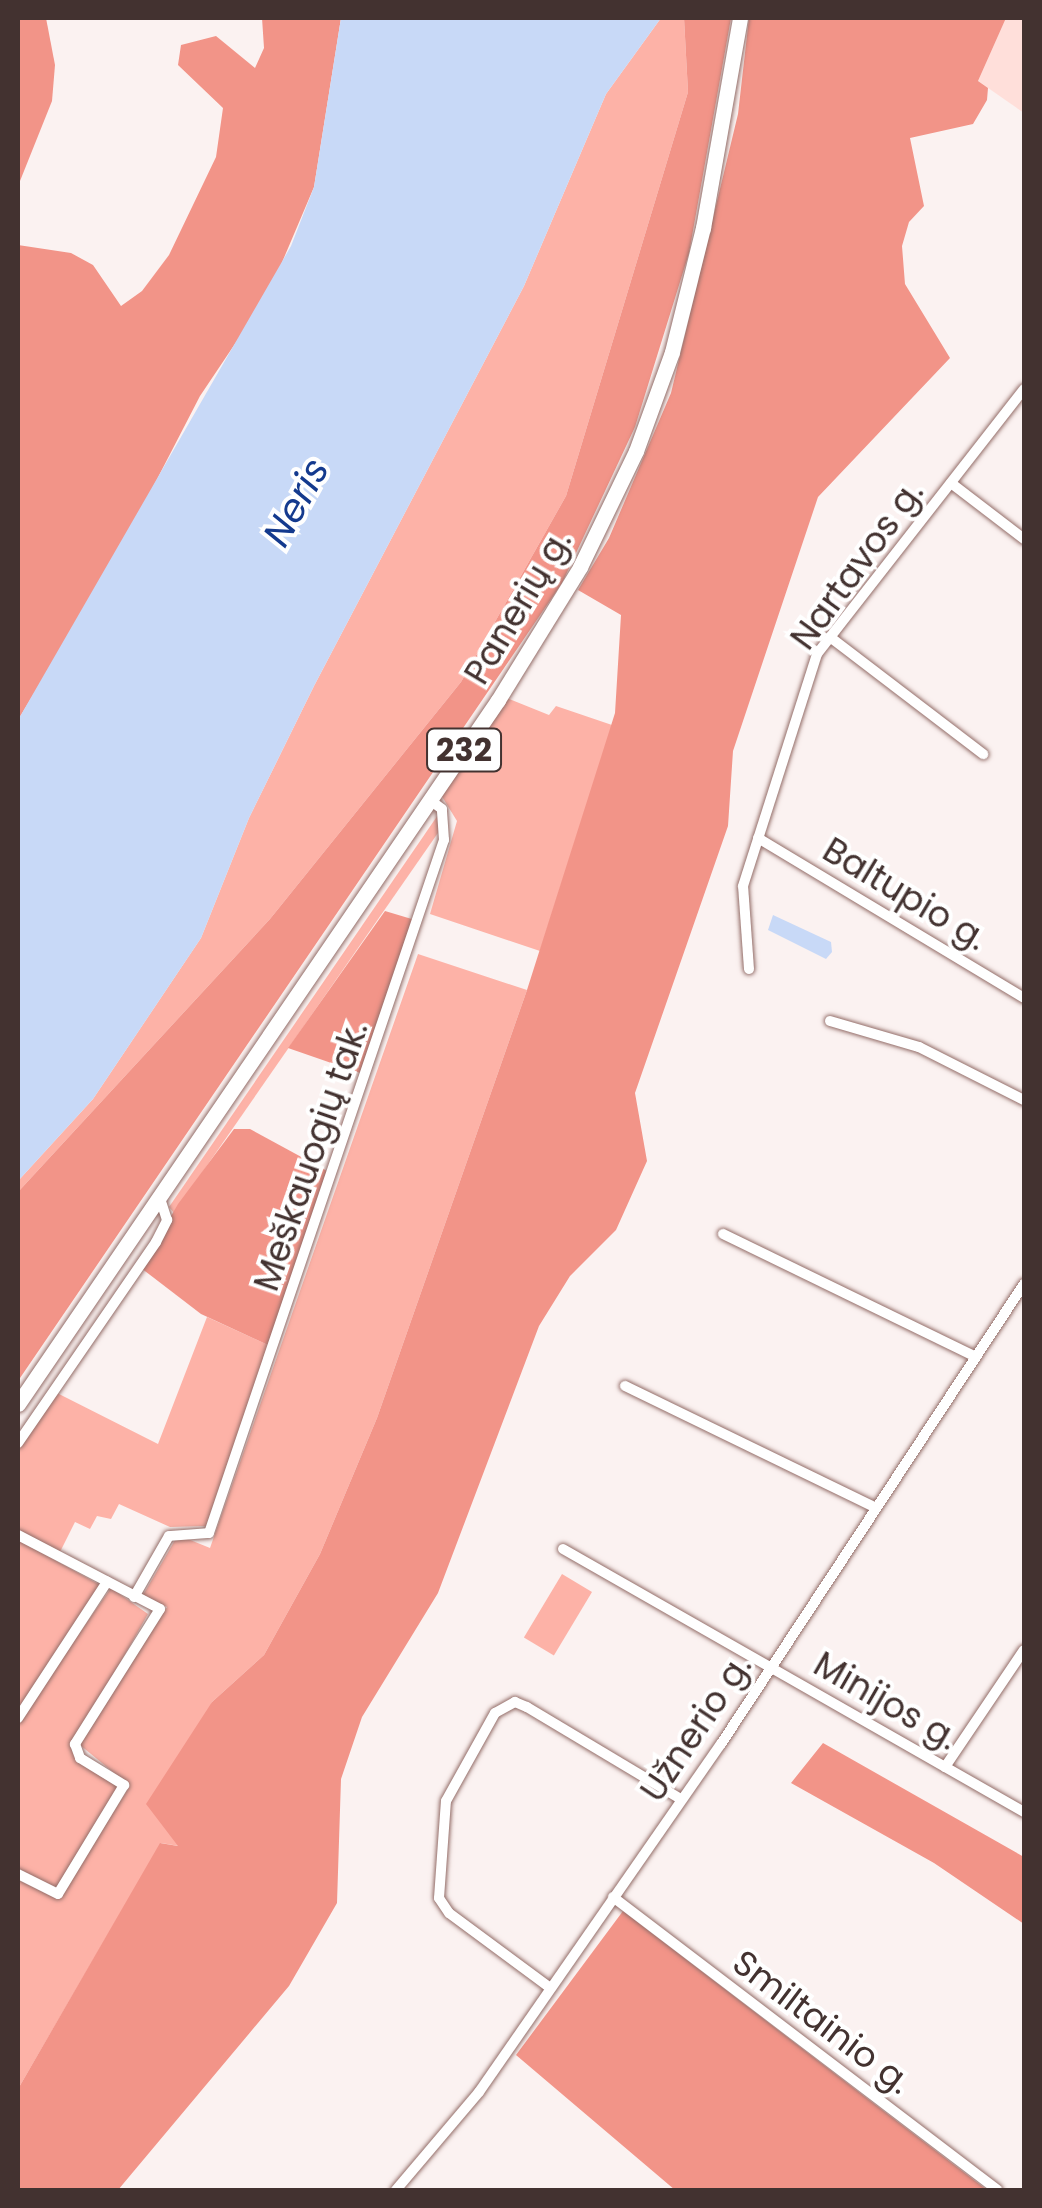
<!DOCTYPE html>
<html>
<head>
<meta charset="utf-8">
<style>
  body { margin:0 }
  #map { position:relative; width:1042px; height:2208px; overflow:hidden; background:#fbf2f1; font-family:Poppins,sans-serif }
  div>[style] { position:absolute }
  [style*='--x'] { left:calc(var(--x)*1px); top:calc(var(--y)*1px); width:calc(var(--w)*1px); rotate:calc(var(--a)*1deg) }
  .built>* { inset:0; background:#ffdfda }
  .green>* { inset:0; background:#fdb2a7; transform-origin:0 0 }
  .forest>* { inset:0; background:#f29488 }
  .water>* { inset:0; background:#c8d9f7 }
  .roads { filter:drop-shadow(0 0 2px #936d68) drop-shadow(0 0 2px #936d68) }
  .minor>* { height:10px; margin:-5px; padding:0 5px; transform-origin:5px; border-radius:5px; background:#fff }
  .primary>* { height:15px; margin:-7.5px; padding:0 7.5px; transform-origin:7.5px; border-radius:7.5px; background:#fff }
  span { translate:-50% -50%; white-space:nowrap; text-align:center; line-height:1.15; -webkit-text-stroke:8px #fff; paint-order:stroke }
  .shield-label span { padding:2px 8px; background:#fff; border:2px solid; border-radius:8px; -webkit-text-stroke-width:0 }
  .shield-label { font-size:32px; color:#433230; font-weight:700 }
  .street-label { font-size:35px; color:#433230 }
  .water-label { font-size:38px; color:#143a8e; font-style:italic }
  .frame { position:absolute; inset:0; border:20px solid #433230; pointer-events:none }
</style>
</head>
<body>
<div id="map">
  <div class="built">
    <div style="clip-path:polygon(1006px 18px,1024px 18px,1024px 113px,978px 81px)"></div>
  </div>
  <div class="green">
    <div style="clip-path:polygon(661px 18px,684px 18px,688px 92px,566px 496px,461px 682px,270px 919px,18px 1192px,18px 1181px,93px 1099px,201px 938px,249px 818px,314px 686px,524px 286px,606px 94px)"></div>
    <div style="clip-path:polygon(507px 698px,549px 715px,556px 706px,612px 725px,540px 951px,430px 914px,457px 821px,441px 795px)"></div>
    <div style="clip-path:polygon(440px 812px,440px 830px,174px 1213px,169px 1207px)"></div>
    <div style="clip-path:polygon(418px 954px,527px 990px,377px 1418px,320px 1554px,264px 1655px,212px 1702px,166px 1827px,179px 1846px,161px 1843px,18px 2089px,18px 1880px,58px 1899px,130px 1786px,80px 1745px,167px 1607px,143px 1595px,178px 1535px,210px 1548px)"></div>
    <div style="clip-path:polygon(207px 1317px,268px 1345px,206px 1526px,170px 1527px,119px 1504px,111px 1519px,97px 1516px,90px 1529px,75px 1522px,60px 1552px,18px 1530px,18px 1450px,57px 1393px,158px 1444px)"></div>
    <div style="clip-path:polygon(18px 1540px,100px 1585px,18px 1709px)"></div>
    <div style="left:562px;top:1574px;width:35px;height:74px;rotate:31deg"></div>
    <div style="clip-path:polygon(111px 1588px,148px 1614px,72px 1747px,118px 1786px,55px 1890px,18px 1870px,18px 1721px)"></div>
  </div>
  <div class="forest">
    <div style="clip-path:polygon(18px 18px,46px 18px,55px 65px,52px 101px,18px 186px)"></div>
    <div style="clip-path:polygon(262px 18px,341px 18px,314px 187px,269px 293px,200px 396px,122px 547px,18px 720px,18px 245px,71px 253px,93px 265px,121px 306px,142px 291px,169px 255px,216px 157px,223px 108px,178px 65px,181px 45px,216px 36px,255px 68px,264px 48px)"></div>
    <div style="clip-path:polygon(684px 18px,731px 18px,689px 253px,635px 427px,562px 583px,18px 1381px,18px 1192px,270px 919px,461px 682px,566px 496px,688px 92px)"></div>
    <div style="clip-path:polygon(749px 18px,1006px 18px,978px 81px,988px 88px,987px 100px,973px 124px,910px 138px,924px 206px,909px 222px,902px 246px,905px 284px,950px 358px,818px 497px,733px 751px,728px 826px,635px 1093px,647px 1161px,616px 1230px,570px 1276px,539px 1326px,438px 1593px,362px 1717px,341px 1779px,337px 1903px,289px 1986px,118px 2190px,18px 2190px,18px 2089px,160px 1843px,178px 1846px,146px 1804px,212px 1702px,264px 1655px,320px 1554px,377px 1418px,527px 990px,615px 713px,621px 615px,578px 590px,609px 538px,671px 393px,738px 114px)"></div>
    <div style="clip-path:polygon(385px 911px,415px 920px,363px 1074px,288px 1048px)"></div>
    <div style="clip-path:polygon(234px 1129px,250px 1129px,329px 1172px,268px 1345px,201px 1314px,141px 1268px,178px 1204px)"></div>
    <div style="clip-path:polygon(823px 1743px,1024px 1857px,1024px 1924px,934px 1863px,791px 1783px)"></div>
    <div style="clip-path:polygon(623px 1911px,860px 2093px,987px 2190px,675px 2190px,516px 2055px)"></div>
  </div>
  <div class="water">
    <div style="clip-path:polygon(341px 18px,661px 18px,606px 94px,524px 286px,314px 686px,249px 818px,201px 938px,93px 1099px,18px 1181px,18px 720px,291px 246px,314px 187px)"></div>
    <div style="clip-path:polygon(773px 915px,831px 942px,832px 952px,826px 959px,768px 930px)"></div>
  </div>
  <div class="roads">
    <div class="minor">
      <div style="--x:951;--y:483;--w:92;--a:37.5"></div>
      <div style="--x:830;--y:637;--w:193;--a:37.4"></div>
      <div style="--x:758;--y:838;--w:310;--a:31"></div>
      <div style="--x:749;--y:969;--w:83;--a:-94.1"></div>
      <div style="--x:743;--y:886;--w:244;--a:-72.3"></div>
      <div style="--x:817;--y:654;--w:336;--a:-52"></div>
      <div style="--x:830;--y:1021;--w:93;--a:16.3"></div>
      <div style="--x:919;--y:1047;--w:118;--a:26.8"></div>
      <div style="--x:723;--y:1234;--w:281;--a:25.9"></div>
      <div style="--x:625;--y:1386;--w:279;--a:25.9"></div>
      <div style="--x:18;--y:1443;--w:244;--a:-55.5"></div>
      <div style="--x:156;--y:1242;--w:25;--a:-63"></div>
      <div style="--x:167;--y:1220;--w:22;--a:-108"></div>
      <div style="--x:18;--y:1535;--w:160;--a:27.5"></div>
      <div style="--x:160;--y:1609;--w:160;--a:122.2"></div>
      <div style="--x:75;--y:1744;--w:15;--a:70"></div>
      <div style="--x:80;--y:1758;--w:52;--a:31.5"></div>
      <div style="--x:124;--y:1785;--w:127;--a:121.2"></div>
      <div style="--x:58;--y:1894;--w:45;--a:-153.4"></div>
      <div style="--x:563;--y:1549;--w:531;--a:29.7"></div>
      <div style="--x:134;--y:1597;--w:70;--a:-60.2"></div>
      <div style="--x:169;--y:1536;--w:40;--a:-4.3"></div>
      <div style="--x:209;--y:1533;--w:732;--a:-71.27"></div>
      <div style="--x:444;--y:840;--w:31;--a:-94"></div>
      <div style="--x:442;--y:809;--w:15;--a:-143"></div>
      <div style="--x:18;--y:1718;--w:163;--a:-56.8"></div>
      <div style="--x:945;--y:1767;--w:141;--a:-56"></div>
      <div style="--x:613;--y:1897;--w:483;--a:37.3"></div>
      <div style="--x:549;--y:1987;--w:124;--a:-143.5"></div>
      <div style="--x:449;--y:1913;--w:18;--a:-124"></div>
      <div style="--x:439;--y:1898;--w:97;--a:-85.9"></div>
      <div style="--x:446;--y:1801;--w:101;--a:-60.9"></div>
      <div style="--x:495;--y:1713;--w:23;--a:-29"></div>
      <div style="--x:515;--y:1702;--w:13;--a:23"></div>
      <div style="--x:527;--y:1707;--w:179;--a:30.9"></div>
      <div style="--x:396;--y:2190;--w:128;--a:-49.7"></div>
      <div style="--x:479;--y:2092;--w:424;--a:-55.2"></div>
      <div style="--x:721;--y:1744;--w:551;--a:-56.63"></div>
    </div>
    <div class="primary">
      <div style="--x:18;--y:1404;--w:852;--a:-55.71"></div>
      <div style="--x:498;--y:700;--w:156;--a:-58.3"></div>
      <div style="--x:580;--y:567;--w:129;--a:-64.2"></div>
      <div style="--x:636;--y:451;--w:105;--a:-70"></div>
      <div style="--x:672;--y:352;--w:128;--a:-76"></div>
      <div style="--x:703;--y:228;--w:213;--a:-80"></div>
    </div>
  </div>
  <div class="shield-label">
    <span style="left:464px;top:750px">232</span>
  </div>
  <div class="street-label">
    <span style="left:857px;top:565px;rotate:-54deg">Nartavos g.</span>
    <span style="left:518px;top:607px;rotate:-59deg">Panerių g.</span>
    <span style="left:905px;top:894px;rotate:31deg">Baltupio g.</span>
    <span style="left:311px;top:1156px;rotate:-71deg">Meškauogių tak.</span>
    <span style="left:886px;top:1701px;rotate:30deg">Minijos g.</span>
    <span style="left:696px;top:1728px;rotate:-56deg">Užnerio g.</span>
    <span style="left:822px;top:2022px;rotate:37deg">Smiltainio g.</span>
  </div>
  <div class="water-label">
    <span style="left:296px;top:502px;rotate:-61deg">Neris</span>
  </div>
  <div class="frame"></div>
</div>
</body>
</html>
